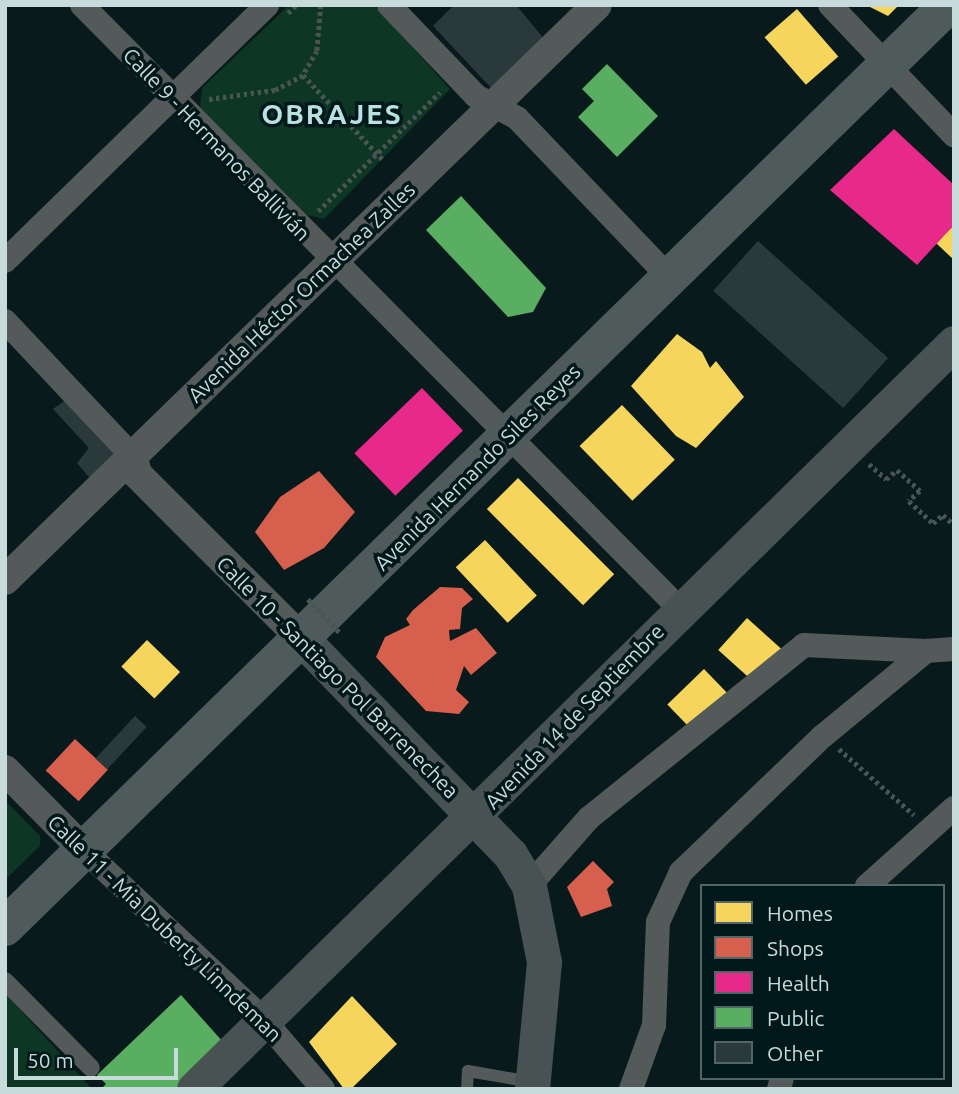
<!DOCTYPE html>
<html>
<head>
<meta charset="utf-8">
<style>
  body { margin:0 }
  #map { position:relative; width:959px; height:1094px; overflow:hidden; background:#081a1b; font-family:Ubuntu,sans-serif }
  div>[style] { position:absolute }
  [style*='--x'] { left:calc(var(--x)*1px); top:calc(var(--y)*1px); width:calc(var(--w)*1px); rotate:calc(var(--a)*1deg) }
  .green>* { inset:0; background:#0e3625 }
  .homes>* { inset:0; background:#f6d55c; transform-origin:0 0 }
  .shops>* { inset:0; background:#d6604d; transform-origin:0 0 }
  .health>* { inset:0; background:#e7298a; transform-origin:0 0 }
  .public>* { inset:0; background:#5aae61 }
  .building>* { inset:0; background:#2a3a3b; transform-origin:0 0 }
  .path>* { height:4.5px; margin-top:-2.25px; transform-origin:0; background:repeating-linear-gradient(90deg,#4a5453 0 3.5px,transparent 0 7px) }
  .service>* { height:12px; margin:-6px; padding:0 6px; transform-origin:6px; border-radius:6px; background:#535a59 }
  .pedestrian>* { height:18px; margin:-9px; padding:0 9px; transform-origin:9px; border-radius:9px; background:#535a59 }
  .minor>* { height:24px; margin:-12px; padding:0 12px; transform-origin:12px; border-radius:12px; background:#535a59 }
  .tertiary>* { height:30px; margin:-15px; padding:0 15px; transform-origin:15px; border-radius:15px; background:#535a59 }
  .secondary>* { height:35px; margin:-17.5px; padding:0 17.5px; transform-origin:17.5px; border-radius:17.5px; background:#485252 }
  .primary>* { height:38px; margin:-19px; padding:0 19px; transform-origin:19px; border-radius:19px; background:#4f5b5a }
  .path-bridge>* { height:4.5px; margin-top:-2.25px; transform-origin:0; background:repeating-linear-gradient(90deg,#4a5453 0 3.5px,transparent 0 7px) }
  span { translate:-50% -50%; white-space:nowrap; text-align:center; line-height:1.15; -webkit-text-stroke:7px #001819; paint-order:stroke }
  .street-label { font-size:21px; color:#c8dbdb }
  .district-label { font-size:28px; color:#bae1e1; font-weight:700; letter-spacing:2px }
  .frame { position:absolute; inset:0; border:7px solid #c8dbdb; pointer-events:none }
  .legend { position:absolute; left:700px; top:884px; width:245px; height:196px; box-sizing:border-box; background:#001819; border:2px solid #506667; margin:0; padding:9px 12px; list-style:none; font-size:21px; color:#c8dbdb }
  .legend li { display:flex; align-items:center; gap:14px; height:35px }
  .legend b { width:35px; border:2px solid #506667 }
  .scale { position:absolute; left:14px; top:1048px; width:164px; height:32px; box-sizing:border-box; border:4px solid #c8dbdb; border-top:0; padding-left:9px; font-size:21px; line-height:24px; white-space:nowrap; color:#c8dbdb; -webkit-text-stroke:5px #001819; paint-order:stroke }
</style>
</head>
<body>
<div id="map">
  <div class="green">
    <div style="clip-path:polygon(289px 5px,374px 5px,450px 89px,324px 219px,307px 215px,200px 107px,202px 88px)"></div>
    <div style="clip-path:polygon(5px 800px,40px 836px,40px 846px,5px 880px)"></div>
    <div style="clip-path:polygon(5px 993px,92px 1089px,5px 1089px)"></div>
  </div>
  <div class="homes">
    <div style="clip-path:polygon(866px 5px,899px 5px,888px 16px)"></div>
    <div style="left:797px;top:9px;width:63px;height:43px;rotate:49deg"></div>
    <div style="clip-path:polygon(954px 225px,954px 260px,936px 243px)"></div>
    <div style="clip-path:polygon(677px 334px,702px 352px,710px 368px,716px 361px,744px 397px,696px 448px,676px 436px,631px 386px)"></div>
    <div style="left:622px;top:405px;width:76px;height:59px;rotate:46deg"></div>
    <div style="left:518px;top:478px;width:136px;height:44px;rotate:45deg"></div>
    <div style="left:485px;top:540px;width:76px;height:40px;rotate:47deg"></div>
    <div style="left:747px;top:618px;width:46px;height:43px;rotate:42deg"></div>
    <div style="left:147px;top:640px;width:46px;height:37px;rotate:44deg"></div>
    <div style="left:704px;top:669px;width:33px;height:51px;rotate:46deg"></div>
    <div style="clip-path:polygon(352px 996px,397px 1044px,351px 1089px,344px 1089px,309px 1042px)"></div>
  </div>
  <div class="shops">
    <div style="clip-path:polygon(319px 471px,355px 512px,324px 548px,284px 570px,255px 532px,280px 497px)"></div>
    <div style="clip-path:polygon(440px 587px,462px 588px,473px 599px,462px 608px,460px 629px,449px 630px,450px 641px,476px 628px,497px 653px,471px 675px,464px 666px,456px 690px,469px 702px,459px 714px,426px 711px,376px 657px,385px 637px,410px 625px,406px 619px,413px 610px)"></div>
    <div style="left:75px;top:739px;width:45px;height:43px;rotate:43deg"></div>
    <div style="clip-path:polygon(593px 861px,614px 882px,607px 889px,612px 906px,581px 917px,567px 887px)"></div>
  </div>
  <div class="health">
    <div style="clip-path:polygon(894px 129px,954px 185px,954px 225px,917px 265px,830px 190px)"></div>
    <div style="left:422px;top:388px;width:59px;height:94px;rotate:46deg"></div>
  </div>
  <div class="public">
    <div style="clip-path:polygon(607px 64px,658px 116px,617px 157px,578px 117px,594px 101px,582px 89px)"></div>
    <div style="clip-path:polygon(461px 196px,546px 288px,533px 312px,508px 317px,426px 230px)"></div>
    <div style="clip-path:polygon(181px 995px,224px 1043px,177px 1089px,101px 1089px,106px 1084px,97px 1075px)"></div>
  </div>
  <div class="building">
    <div style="clip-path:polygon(454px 5px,516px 5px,545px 40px,494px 91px,433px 26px)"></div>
    <div style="left:758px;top:241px;width:175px;height:67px;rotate:42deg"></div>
    <div style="clip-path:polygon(71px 396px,123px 453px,94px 483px,77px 463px,89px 448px,53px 409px)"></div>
    <div style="left:135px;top:716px;width:16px;height:58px;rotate:43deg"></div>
  </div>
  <div class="path">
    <div style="--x:321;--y:5;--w:46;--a:95"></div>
    <div style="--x:317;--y:51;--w:28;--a:120"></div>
    <div style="--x:303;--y:75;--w:118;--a:46.7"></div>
    <div style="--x:288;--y:13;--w:11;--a:-45"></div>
    <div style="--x:209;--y:99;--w:67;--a:-7.8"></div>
    <div style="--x:275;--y:90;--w:32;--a:-28"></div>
    <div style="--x:318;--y:211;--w:170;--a:-44.3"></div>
    <div style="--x:869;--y:464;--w:23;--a:41"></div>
    <div style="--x:886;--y:479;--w:14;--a:-39"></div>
    <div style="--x:897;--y:470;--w:31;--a:42"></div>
    <div style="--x:920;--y:491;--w:15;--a:138"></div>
    <div style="--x:909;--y:501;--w:33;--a:43"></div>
    <div style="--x:933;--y:523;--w:13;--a:-39"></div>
    <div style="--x:943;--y:515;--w:15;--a:42"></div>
    <div style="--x:839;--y:749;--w:100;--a:41.3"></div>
  </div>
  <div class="service">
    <div style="--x:467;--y:1089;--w:18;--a:-87"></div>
    <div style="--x:468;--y:1071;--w:65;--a:9.8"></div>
  </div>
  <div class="pedestrian">
    <div style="--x:5;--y:981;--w:122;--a:45.3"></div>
  </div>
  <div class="minor">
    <div style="--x:82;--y:5;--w:850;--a:45.29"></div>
    <div style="--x:389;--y:5;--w:126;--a:46.3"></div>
    <div style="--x:476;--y:96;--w:47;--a:28.2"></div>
    <div style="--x:517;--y:118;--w:223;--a:46.3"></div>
    <div style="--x:830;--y:5;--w:180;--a:46.4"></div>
    <div style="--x:5;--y:261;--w:366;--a:-44.3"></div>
    <div style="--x:5;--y:321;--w:187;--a:46.7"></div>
    <div style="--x:85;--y:851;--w:245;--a:43.3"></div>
    <div style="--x:263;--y:1019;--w:92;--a:49.4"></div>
    <div style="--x:529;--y:886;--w:91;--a:-48.6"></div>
    <div style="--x:589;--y:818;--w:276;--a:-38.8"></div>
    <div style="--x:804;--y:645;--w:122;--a:2.8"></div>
    <div style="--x:867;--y:886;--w:117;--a:-41.9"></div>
    <div style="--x:631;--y:1089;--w:68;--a:-70.2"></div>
    <div style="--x:654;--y:1025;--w:103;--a:-87.8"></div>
    <div style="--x:658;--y:922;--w:55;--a:-65.3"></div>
    <div style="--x:681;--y:872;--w:197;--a:-43.8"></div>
    <div style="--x:823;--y:736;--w:134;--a:-39.5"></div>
    <div style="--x:926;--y:651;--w:28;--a:-4"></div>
    <div style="--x:779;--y:1089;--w:11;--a:-75"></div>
  </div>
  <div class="tertiary">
    <div style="--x:133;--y:457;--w:17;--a:77"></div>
    <div style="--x:137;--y:474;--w:235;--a:45"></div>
    <div style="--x:5;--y:580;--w:825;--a:-44.17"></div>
    <div style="--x:5;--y:770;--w:114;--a:45.4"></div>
  </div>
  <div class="secondary">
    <div style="--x:303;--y:640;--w:298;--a:46"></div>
    <div style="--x:510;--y:854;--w:37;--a:59"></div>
    <div style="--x:529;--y:886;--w:77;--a:78.8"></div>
    <div style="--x:544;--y:962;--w:128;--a:95.4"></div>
    <div style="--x:194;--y:1089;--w:1065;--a:-44.47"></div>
  </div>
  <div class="primary">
    <div style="--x:5;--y:927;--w:1319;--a:-44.35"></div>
  </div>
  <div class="path-bridge">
    <div style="--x:308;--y:599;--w:47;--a:46.7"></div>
  </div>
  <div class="street-label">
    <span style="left:217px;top:144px;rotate:46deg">Calle 9 - Hermanos Ballivián</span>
    <span style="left:301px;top:292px;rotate:-44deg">Avenida Héctor Ormachea Zalles</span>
    <span style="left:477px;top:467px;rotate:-45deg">Avenida Hernando Siles Reyes</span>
    <span style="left:338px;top:677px;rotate:45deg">Calle 10 - Santiago Pol Barrenechea</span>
    <span style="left:574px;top:716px;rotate:-46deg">Avenida 14 de Septiembre</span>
    <span style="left:165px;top:928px;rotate:44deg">Calle 11 - Mia Duberty Linndeman</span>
  </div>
  <div class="district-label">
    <span style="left:332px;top:114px">OBRAJES</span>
  </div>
  <div class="frame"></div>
  <ul class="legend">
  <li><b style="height:19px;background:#f6d55c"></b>Homes</li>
  <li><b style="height:19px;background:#d6604d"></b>Shops</li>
  <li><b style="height:19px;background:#e7298a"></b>Health</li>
  <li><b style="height:19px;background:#5aae61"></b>Public</li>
  <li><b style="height:19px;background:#2a3a3b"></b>Other</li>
  </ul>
  <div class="scale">50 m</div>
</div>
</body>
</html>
